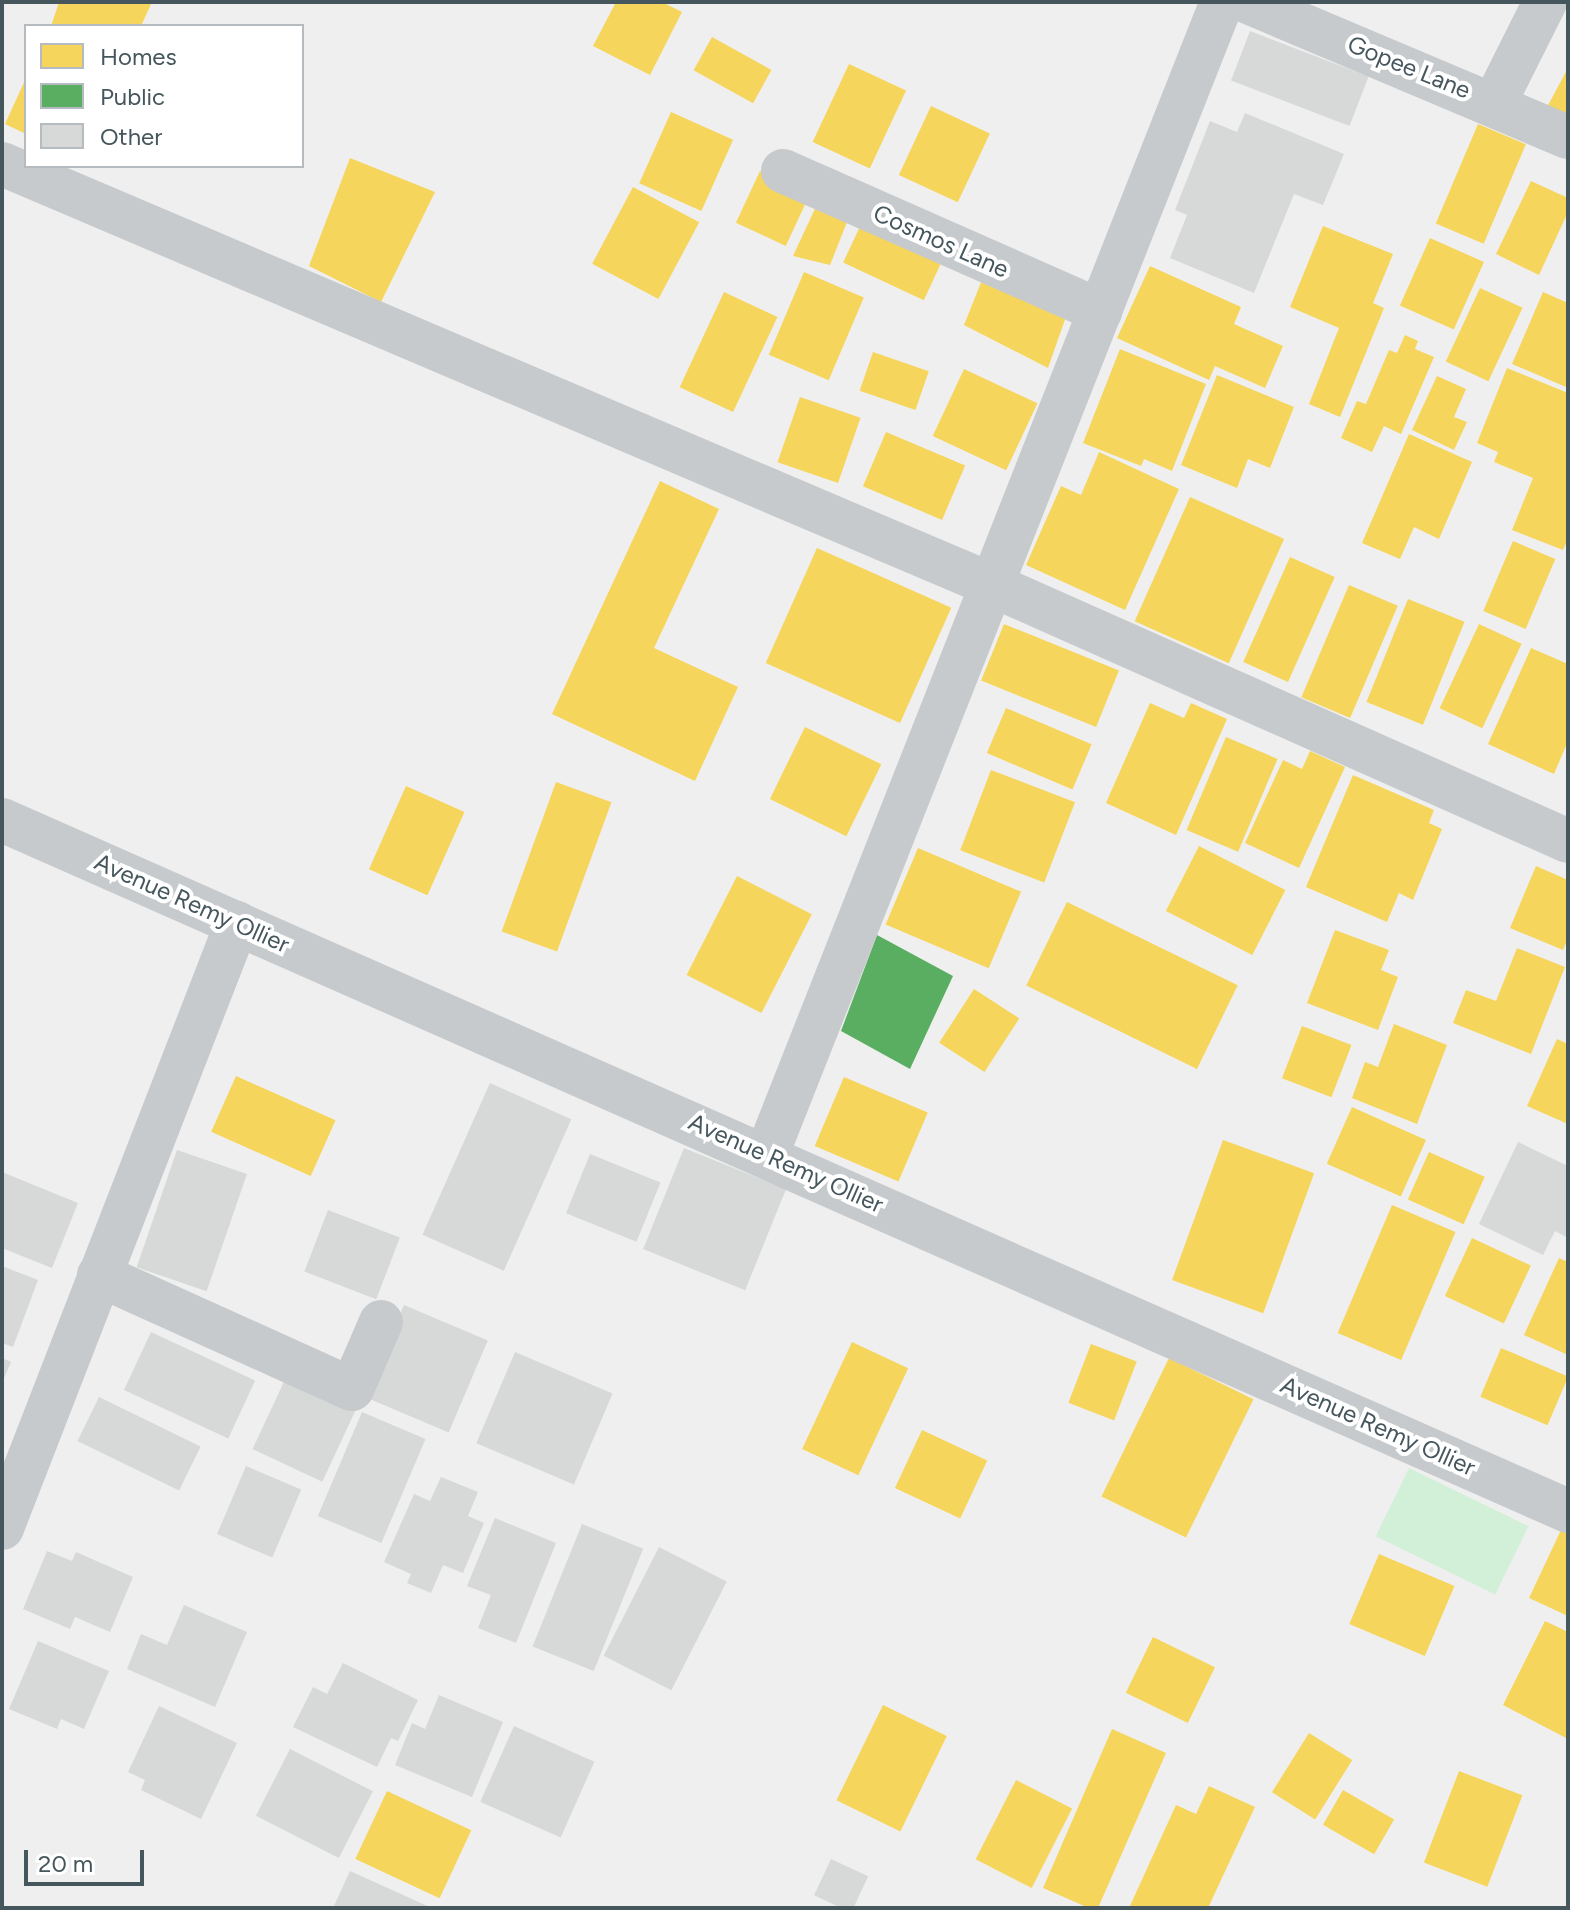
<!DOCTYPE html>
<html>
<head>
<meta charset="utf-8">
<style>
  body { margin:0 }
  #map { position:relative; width:1570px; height:1910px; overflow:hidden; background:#f0efef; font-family:Figtree,sans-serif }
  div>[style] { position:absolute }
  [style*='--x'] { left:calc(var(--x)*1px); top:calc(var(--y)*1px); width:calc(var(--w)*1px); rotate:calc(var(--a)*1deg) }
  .green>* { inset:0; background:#d2f0d8; transform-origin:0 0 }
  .homes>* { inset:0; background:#f6d55c; transform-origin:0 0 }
  .public>* { inset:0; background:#5aae61 }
  .building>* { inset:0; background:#d7d8d8; transform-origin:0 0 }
  .minor>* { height:44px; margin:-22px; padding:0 22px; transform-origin:22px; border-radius:22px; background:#c6cacc }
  span { translate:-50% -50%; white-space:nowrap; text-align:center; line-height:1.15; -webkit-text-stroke:8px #fff; paint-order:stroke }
  .street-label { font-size:24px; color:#45565c }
  .frame { position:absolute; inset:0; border:4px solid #45565c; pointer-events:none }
  .legend { position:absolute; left:24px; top:24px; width:280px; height:144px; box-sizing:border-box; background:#fff; border:2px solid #b5bbbe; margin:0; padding:10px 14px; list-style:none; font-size:24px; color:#45565c }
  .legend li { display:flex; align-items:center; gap:16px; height:40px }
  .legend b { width:40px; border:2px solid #b5bbbe }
  .scale { position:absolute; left:24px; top:1850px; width:120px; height:36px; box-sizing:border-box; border:4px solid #45565c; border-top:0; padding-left:10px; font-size:24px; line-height:28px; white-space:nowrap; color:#45565c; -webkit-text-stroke:6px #fff; paint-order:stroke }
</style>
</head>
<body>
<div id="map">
  <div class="green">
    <div style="left:1409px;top:1468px;width:133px;height:76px;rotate:26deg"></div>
  </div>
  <div class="homes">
    <div style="clip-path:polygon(59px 2px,152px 2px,141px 26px,51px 26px)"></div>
    <div style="clip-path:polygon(616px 2px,662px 2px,682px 12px,650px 75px,593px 46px)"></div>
    <div style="left:712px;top:37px;width:68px;height:38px;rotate:29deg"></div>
    <div style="left:849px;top:64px;width:63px;height:86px;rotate:25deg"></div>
    <div style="clip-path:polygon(1568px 68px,1568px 121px,1546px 109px)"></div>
    <div style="clip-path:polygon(26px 78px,26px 134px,5px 124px)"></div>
    <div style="left:931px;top:106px;width:65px;height:76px;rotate:25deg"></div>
    <div style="left:671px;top:112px;width:68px;height:78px;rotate:24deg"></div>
    <div style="left:1478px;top:124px;width:52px;height:108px;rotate:23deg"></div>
    <div style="clip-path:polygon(350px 158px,435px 192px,381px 302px,309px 266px)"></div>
    <div style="left:760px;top:171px;width:55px;height:57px;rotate:25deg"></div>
    <div style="clip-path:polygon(1531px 181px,1568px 198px,1568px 212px,1539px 275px,1496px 254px)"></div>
    <div style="left:633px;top:187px;width:75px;height:87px;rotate:28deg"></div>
    <div style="clip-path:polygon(820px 198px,851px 212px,830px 265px,793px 256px)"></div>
    <div style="left:863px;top:220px;width:89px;height:47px;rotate:25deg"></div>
    <div style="clip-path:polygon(1323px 226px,1393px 254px,1373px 303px,1384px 308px,1340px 417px,1309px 404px,1339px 328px,1290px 307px)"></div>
    <div style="left:1430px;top:238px;width:59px;height:74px;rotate:24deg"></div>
    <div style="clip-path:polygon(1150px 266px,1241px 307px,1234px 324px,1283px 346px,1265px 388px,1215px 366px,1209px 380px,1117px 338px)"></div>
    <div style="clip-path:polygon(986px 270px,1069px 308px,1048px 368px,964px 325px)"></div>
    <div style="left:804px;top:272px;width:65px;height:90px;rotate:23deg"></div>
    <div style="left:1480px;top:288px;width:47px;height:81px;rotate:25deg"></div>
    <div style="left:724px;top:292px;width:59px;height:105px;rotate:25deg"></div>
    <div style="clip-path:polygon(1543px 292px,1568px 303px,1566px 387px,1512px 364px)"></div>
    <div style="clip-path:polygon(1405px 335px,1418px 341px,1415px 349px,1434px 357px,1401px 434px,1384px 426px,1372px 452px,1341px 438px,1357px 401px,1366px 404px,1389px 350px,1397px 353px)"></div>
    <div style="clip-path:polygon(1120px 349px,1206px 384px,1172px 471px,1144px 459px,1141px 466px,1083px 443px)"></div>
    <div style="left:873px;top:352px;width:59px;height:41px;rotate:19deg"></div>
    <div style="clip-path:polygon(1507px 368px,1568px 393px,1568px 539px,1563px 550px,1512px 530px,1533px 478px,1494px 462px,1498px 452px,1477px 443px)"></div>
    <div style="left:964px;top:369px;width:81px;height:74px;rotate:25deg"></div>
    <div style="clip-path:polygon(1217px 375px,1294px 407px,1270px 468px,1248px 459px,1237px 488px,1181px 465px)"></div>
    <div style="clip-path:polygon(1437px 376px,1466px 389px,1454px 417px,1467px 422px,1454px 450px,1412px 430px)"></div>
    <div style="left:800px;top:397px;width:64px;height:69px;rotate:19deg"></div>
    <div style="left:886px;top:432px;width:86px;height:59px;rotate:23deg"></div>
    <div style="clip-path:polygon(1409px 434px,1472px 462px,1439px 539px,1414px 527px,1400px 559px,1362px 543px)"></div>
    <div style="clip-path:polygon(1099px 452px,1179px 489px,1125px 610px,1026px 565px,1061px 486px,1081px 495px)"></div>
    <div style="clip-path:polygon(660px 481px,719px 509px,654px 648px,738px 687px,695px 781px,552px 714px)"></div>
    <div style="left:1190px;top:497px;width:103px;height:136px;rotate:24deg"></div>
    <div style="left:1513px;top:541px;width:46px;height:76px;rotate:23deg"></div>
    <div style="left:817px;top:548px;width:147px;height:126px;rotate:24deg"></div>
    <div style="left:1290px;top:557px;width:49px;height:115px;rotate:24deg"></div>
    <div style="left:1349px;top:585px;width:53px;height:122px;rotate:23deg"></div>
    <div style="left:1408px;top:599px;width:61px;height:111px;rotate:22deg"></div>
    <div style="left:1004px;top:624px;width:124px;height:61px;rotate:22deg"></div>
    <div style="left:1479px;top:624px;width:47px;height:93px;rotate:25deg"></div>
    <div style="clip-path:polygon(1531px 648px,1568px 664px,1568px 741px,1554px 774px,1488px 744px)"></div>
    <div style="clip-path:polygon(1150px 703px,1184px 718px,1191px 703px,1227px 719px,1176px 835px,1106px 803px)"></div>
    <div style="left:1006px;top:708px;width:93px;height:49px;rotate:23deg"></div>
    <div style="left:805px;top:727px;width:85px;height:80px;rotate:26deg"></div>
    <div style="left:1226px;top:737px;width:56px;height:101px;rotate:23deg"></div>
    <div style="clip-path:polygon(1310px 751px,1345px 767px,1299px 868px,1245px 843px,1283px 760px,1302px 769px)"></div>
    <div style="left:991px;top:770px;width:90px;height:86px;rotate:21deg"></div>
    <div style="clip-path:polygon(1353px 775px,1434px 810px,1429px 823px,1442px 829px,1413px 900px,1399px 893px,1387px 922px,1306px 887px)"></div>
    <div style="left:556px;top:782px;width:59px;height:159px;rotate:20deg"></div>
    <div style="left:406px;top:786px;width:64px;height:91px;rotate:24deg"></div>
    <div style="left:1199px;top:846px;width:97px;height:73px;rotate:27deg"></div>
    <div style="left:918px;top:848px;width:112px;height:83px;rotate:23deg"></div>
    <div style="clip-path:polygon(1536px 866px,1568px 880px,1568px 938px,1563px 950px,1510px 928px)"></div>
    <div style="left:737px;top:876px;width:84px;height:111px;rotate:27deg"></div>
    <div style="left:1067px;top:902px;width:190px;height:93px;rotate:26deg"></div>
    <div style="clip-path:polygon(1335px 930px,1389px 950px,1381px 970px,1398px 977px,1378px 1030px,1307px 1003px)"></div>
    <div style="clip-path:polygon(1517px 948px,1565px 967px,1531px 1054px,1453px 1023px,1466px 990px,1496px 1001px)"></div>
    <div style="left:974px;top:989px;width:54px;height:64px;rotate:33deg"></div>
    <div style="clip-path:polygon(1394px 1024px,1447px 1045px,1417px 1124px,1352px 1098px,1365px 1062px,1378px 1067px)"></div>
    <div style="left:1302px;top:1026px;width:53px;height:56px;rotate:21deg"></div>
    <div style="clip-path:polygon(1557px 1039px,1568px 1044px,1568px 1124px,1527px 1106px)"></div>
    <div style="left:236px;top:1076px;width:109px;height:61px;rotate:24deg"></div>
    <div style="left:844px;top:1077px;width:91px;height:75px;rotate:23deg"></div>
    <div style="left:1352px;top:1107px;width:81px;height:62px;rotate:24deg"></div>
    <div style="left:1223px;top:1140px;width:97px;height:149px;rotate:20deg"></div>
    <div style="left:1429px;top:1152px;width:61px;height:52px;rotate:24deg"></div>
    <div style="left:1392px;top:1205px;width:69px;height:139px;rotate:23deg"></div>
    <div style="left:1472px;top:1238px;width:65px;height:64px;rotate:25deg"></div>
    <div style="clip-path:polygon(1559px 1258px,1568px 1262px,1568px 1355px,1524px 1335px)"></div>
    <div style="left:852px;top:1342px;width:62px;height:118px;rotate:25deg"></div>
    <div style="left:1091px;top:1344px;width:49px;height:63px;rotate:21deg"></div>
    <div style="left:1501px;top:1348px;width:73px;height:53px;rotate:23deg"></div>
    <div style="left:1169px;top:1358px;width:94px;height:154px;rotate:26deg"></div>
    <div style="left:922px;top:1430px;width:72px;height:64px;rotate:25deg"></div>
    <div style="clip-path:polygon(1561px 1530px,1568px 1534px,1568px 1616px,1529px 1598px)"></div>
    <div style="left:1379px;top:1554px;width:82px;height:76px;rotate:23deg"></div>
    <div style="clip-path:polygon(1545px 1621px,1568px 1632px,1568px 1739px,1503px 1705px)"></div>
    <div style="left:1153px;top:1637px;width:69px;height:62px;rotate:26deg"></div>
    <div style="left:883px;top:1705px;width:71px;height:106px;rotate:26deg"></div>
    <div style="clip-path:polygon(1112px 1729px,1166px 1753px,1098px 1908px,1089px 1908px,1043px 1888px)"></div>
    <div style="left:1309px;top:1733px;width:51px;height:70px;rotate:32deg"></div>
    <div style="left:1459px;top:1771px;width:68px;height:98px;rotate:21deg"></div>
    <div style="left:1016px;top:1780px;width:63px;height:89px;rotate:27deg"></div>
    <div style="clip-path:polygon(1209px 1786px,1255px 1807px,1208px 1908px,1129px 1908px,1176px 1805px,1196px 1814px)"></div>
    <div style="left:1343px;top:1790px;width:59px;height:40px;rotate:30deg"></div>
    <div style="left:387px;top:1791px;width:93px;height:75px;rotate:25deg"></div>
  </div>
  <div class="public">
    <div style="clip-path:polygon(877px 935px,953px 976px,910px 1069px,841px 1031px)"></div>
  </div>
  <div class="building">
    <div style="left:1250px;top:31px;width:127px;height:53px;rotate:21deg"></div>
    <div style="clip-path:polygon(1245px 113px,1344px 154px,1323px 205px,1294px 194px,1254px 293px,1170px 258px,1187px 215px,1175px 210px,1210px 121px,1237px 132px)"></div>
    <div style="left:490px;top:1083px;width:89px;height:166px;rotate:24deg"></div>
    <div style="clip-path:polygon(1518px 1142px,1568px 1166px,1568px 1238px,1555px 1231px,1543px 1255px,1479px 1224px)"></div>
    <div style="left:684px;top:1148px;width:110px;height:109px;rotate:22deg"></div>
    <div style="left:177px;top:1150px;width:74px;height:124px;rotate:19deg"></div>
    <div style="left:590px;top:1154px;width:76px;height:64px;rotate:22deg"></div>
    <div style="clip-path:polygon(2px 1172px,78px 1203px,52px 1268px,2px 1248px)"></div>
    <div style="left:328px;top:1210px;width:77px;height:66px;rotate:21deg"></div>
    <div style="clip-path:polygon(2px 1266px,38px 1280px,13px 1347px,2px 1343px)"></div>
    <div style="left:404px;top:1305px;width:91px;height:100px;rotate:23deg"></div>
    <div style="left:151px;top:1332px;width:115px;height:64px;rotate:25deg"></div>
    <div style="left:515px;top:1352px;width:106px;height:99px;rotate:23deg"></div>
    <div style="clip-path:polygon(2px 1358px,11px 1362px,2px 1383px)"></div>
    <div style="left:288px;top:1373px;width:77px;height:84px;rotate:25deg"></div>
    <div style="left:99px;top:1397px;width:113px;height:49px;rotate:26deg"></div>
    <div style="left:362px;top:1412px;width:69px;height:113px;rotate:23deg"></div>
    <div style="left:246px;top:1466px;width:60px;height:74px;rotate:23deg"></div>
    <div style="clip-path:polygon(441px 1477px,478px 1492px,468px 1516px,484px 1523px,463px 1573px,443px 1565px,431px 1593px,407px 1583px,411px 1574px,384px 1562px,414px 1494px,430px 1501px)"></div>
    <div style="clip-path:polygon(495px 1518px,556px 1543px,516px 1643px,478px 1628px,491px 1595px,467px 1586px)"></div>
    <div style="left:582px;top:1524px;width:66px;height:132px;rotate:22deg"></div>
    <div style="left:659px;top:1547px;width:76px;height:122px;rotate:27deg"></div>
    <div style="clip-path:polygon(47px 1551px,72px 1561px,76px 1552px,133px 1577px,110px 1632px,75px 1617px,70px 1629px,23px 1609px)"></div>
    <div style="clip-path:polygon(184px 1605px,247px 1632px,215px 1707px,127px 1669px,141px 1634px,167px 1645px)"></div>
    <div style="clip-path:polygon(38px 1641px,109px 1671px,84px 1729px,61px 1719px,57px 1729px,9px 1709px)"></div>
    <div style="clip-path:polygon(343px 1663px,418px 1700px,398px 1741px,391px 1738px,377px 1767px,293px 1727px,313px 1687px,327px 1694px)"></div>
    <div style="clip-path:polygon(439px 1695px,503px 1722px,472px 1797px,395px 1765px,412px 1723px,425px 1729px)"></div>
    <div style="clip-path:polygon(159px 1706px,237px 1743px,201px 1819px,141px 1790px,145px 1780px,128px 1772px)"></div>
    <div style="left:514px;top:1726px;width:88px;height:83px;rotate:24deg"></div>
    <div style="left:290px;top:1749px;width:93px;height:75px;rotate:27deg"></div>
    <div style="left:831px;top:1859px;width:41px;height:40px;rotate:25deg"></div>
    <div style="clip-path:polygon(350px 1871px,432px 1908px,333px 1908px)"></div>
  </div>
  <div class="minor">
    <div style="--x:1248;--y:2;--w:347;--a:22.9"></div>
    <div style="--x:1495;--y:102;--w:112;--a:-63.4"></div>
    <div style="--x:2;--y:164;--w:1076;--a:23.04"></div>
    <div style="--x:992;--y:585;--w:630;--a:23.96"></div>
    <div style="--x:783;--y:171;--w:347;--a:23.8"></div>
    <div style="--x:2;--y:820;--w:1712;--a:23.81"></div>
    <div style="--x:767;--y:1154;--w:1239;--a:-68.45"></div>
    <div style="--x:99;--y:1275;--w:277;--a:24.3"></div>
    <div style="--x:352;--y:1389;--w:73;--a:-66.6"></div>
    <div style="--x:2;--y:1528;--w:649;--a:-68.77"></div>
  </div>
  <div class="street-label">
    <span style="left:1409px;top:67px;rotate:22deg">Gopee Lane</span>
    <span style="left:941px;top:241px;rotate:24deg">Cosmos Lane</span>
    <span style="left:192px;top:903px;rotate:24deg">Avenue Remy Ollier</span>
    <span style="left:786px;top:1163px;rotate:24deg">Avenue Remy Ollier</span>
    <span style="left:1378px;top:1426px;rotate:24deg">Avenue Remy Ollier</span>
  </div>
  <div class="frame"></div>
  <ul class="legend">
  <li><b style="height:22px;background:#f6d55c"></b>Homes</li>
  <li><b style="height:22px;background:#5aae61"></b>Public</li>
  <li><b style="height:22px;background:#d7d8d8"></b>Other</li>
  </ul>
  <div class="scale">20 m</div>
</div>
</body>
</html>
